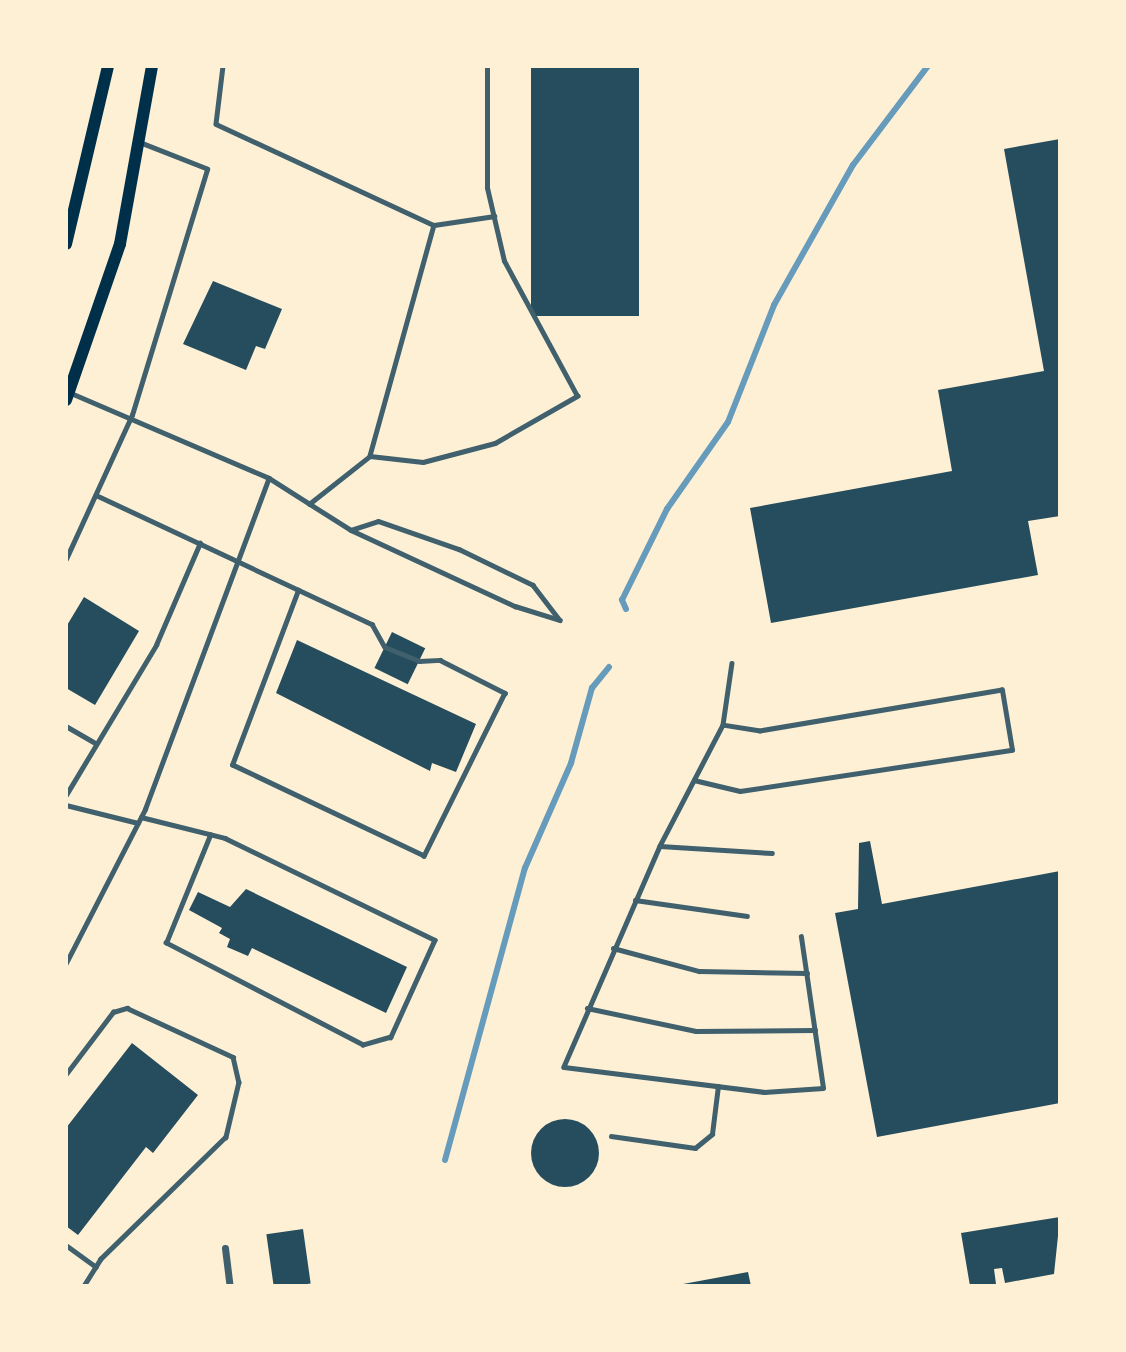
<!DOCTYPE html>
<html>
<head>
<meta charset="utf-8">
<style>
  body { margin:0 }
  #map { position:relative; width:1126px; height:1352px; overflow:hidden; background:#fdf0d5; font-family:Arial,sans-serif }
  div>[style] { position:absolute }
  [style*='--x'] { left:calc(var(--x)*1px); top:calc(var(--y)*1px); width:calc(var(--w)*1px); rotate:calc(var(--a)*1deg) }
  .stream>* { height:6px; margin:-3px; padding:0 3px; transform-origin:3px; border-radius:3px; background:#669bbc }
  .building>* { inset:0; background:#264d5e; transform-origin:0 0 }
  .round { border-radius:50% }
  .service>* { height:4.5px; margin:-2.25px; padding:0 2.25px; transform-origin:2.25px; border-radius:2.25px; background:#3f606c }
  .minor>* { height:7px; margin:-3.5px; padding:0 3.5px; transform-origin:3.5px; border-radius:3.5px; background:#3f606c }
  .secondary>* { height:12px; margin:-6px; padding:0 6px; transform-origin:6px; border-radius:6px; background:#003049 }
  span { translate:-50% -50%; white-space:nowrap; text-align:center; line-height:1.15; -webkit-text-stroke:5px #fdf0d5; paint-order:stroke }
  .frame { position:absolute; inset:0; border:68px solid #fdf0d5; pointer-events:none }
</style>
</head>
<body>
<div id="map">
  <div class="stream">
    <div style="--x:626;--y:609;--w:10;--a:-114"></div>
    <div style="--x:622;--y:600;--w:102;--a:-63.7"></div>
    <div style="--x:667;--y:509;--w:106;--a:-55"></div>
    <div style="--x:728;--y:422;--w:126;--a:-68.5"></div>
    <div style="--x:774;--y:305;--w:161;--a:-60.6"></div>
    <div style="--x:853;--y:165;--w:124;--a:-52.9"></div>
    <div style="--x:445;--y:1160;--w:303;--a:-74.7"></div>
    <div style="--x:525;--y:868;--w:115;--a:-66.3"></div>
    <div style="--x:571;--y:763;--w:78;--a:-74.4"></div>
    <div style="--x:592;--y:688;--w:27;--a:-51"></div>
  </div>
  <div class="building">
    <div style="left:531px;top:66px;width:108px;height:250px"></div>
    <div style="clip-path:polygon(1060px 139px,1060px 516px,1028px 521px,1038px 575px,771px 623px,750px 508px,952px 471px,938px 390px,1044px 371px,1004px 149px)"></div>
    <div style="clip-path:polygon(213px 281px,282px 309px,265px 349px,256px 346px,246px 370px,183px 344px)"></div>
    <div style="clip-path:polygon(84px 597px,139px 631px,95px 705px,66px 688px,66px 627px)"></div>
    <div style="left:392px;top:632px;width:37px;height:40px;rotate:26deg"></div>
    <div style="clip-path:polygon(297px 640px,476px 724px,456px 772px,432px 763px,430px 771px,276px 693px)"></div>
    <div style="clip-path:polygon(870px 841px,882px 904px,1060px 871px,1060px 1103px,877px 1137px,835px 913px,858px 909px,859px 843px)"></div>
    <div style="clip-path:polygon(246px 889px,407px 967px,386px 1013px,252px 948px,248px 956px,227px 947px,230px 939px,219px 933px,222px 928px,189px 910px,198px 892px,230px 907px)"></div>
    <div style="clip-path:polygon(132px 1043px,198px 1095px,153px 1153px,146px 1147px,78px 1235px,66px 1226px,66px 1128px)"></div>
    <div class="round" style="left:531px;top:1119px;width:68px;height:68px"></div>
    <div style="clip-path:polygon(1060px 1217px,1054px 1274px,1005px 1283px,1002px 1268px,994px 1269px,996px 1284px,970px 1286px,961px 1233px)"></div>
    <div style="left:303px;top:1229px;width:55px;height:37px;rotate:82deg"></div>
    <div style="clip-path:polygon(748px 1272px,751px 1286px,683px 1286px,683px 1284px)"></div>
  </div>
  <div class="service">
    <div style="--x:223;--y:66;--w:58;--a:96.9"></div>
    <div style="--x:216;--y:124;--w:240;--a:24.9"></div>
    <div style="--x:434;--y:225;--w:61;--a:-8.5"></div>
    <div style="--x:434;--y:225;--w:240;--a:105.5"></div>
    <div style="--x:370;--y:456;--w:53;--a:6.5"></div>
    <div style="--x:423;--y:462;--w:74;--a:-14.8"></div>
    <div style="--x:495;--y:443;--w:95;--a:-29.8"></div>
    <div style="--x:577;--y:396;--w:153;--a:-118.4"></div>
    <div style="--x:504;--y:261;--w:75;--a:-103.1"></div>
    <div style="--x:487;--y:188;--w:122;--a:-90"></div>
    <div style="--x:71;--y:393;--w:215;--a:23.2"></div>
    <div style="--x:269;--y:478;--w:97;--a:32.4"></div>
    <div style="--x:351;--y:530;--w:181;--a:24.9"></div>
    <div style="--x:515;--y:606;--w:47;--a:17.3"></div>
    <div style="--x:96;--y:495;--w:305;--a:25.1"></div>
    <div style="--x:372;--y:624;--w:26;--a:61"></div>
    <div style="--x:385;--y:647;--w:37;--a:22"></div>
    <div style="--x:419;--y:661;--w:21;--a:-3"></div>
    <div style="--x:440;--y:660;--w:73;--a:26.9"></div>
    <div style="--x:505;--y:693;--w:182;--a:116.4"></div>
    <div style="--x:424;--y:856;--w:212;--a:-154.6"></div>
    <div style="--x:232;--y:765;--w:187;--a:-69.3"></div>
    <div style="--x:309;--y:504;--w:78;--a:-38.2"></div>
    <div style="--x:351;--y:530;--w:28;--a:-18"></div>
    <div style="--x:378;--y:521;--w:86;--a:19.1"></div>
    <div style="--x:459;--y:549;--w:82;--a:25.9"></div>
    <div style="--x:533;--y:585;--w:43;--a:52.6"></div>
    <div style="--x:66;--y:559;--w:158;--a:-65.4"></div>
    <div style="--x:132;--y:415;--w:257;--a:-73"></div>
    <div style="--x:207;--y:169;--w:71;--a:-158.5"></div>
    <div style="--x:732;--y:663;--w:63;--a:98.3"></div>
    <div style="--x:723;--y:725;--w:136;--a:117.5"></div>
    <div style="--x:660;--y:846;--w:241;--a:113.5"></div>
    <div style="--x:564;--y:1067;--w:202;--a:7.1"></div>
    <div style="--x:764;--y:1092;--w:59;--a:-3.9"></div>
    <div style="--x:823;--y:1088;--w:153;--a:-98.3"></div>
    <div style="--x:66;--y:726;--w:32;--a:30"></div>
    <div style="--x:694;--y:780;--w:47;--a:13.4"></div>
    <div style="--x:740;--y:791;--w:275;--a:-8.6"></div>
    <div style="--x:1012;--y:750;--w:61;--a:-99.5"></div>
    <div style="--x:1002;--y:690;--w:245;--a:170.4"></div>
    <div style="--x:760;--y:731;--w:37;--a:-171"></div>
    <div style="--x:66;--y:795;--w:175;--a:-59"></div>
    <div style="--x:156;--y:645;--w:111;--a:-66.7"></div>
    <div style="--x:66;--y:805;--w:74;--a:14"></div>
    <div style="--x:141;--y:817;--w:87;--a:14"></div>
    <div style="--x:225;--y:838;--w:233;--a:25.9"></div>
    <div style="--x:435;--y:940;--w:107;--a:114.4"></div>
    <div style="--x:391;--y:1037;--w:29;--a:164"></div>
    <div style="--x:363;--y:1045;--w:222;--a:-152.6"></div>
    <div style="--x:166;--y:943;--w:117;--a:-67.8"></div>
    <div style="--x:660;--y:846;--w:112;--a:3.6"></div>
    <div style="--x:635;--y:900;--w:113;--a:8.1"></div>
    <div style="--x:613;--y:948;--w:89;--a:15"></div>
    <div style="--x:699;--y:971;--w:108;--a:1.1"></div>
    <div style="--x:66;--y:963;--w:173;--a:-62.8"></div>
    <div style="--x:145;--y:809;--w:353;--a:-69.5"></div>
    <div style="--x:587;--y:1008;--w:111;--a:11.9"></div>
    <div style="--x:696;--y:1031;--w:119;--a:-0.5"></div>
    <div style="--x:66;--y:1074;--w:78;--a:-52.8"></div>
    <div style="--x:113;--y:1012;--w:15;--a:-16"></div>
    <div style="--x:127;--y:1008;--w:117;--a:24.8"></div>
    <div style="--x:233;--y:1057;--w:26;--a:77"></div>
    <div style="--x:239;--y:1082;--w:57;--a:103.3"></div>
    <div style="--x:226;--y:1137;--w:175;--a:135.7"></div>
    <div style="--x:101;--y:1259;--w:32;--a:122"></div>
    <div style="--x:611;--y:1136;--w:85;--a:8.1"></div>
    <div style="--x:695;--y:1148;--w:22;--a:-39"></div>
    <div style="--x:712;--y:1134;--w:48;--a:-82.9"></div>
    <div style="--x:66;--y:1245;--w:37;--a:36"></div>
  </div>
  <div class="minor">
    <div style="--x:225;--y:1248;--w:38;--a:83"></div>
  </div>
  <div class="secondary">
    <div style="--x:66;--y:244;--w:183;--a:-76.7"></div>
    <div style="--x:66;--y:400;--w:165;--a:-70.9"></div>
    <div style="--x:120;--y:244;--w:181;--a:-79.8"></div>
  </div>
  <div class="frame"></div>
</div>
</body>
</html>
